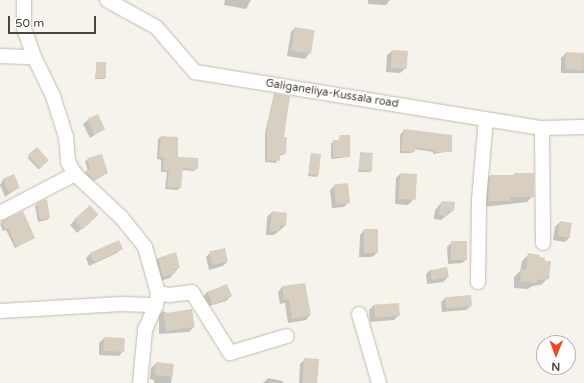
<!DOCTYPE html>
<html>
<head>
<meta charset="utf-8">
<style>
  body { margin:0 }
  #map { position:relative; width:584px; height:383px; overflow:hidden; background:#f6f3ec; font-family:"Varela Round",sans-serif }
  div>[style] { position:absolute }
  [style*='--x'] { left:calc(var(--x)*1px); top:calc(var(--y)*1px); width:calc(var(--w)*1px); rotate:calc(var(--a)*1deg) }
  .shadow>* { inset:0; background:#0003; transform-origin:0 0 }
  .building>* { inset:0; background:#d8cfc1; transform-origin:0 0 }
  .roads { filter:drop-shadow(0 0 1px #c2bbae) drop-shadow(0 0 1px #c2bbae) }
  .minor>* { height:14px; margin:-7px; padding:0 7px; transform-origin:7px; border-radius:7px; background:#fff }
  span { translate:-50% -50%; white-space:nowrap; text-align:center; line-height:1.15; -webkit-text-stroke:3px #fff; paint-order:stroke }
  .street-label { font-size:11px; color:#4b4439 }
  .north { position:absolute; left:536px; top:335px; width:40px; height:40px; box-sizing:border-box; background:#fff; border:1px solid #b7b4b0; border-radius:50%; rotate:181deg; font-size:11px; font-weight:700; line-height:16px; text-align:center; color:#4b4439 }
  .north::after { content:''; display:block; margin:auto; width:14px; height:18px; background:#fc3f1d; clip-path:polygon(50% 0,100% 100%,50% 72%,0 100%) }
  .scale { position:absolute; left:8px; top:16px; width:88px; height:18px; box-sizing:border-box; border:2px solid #4b4439; border-top:0; padding-left:5px; font-size:12px; line-height:14px; white-space:nowrap; color:#4b4439; -webkit-text-stroke:3px #fff; paint-order:stroke }
</style>
</head>
<body>
<div id="map">
  <div class="shadow">
    <div style="clip-path:polygon(225px 0,251px 0,246px 9px,224px 5px)"></div>
    <div style="clip-path:polygon(368px 0,390px 0,386px 5px,368px 4px)"></div>
    <div style="clip-path:polygon(295px 28px,309px 54px,305px 59px,287px 56px,291px 32px)"></div>
    <div style="clip-path:polygon(392px 51px,406px 52px,405px 69px,400px 73px,386px 72px,387px 55px)"></div>
    <div style="clip-path:polygon(566px 53px,584px 54px,584px 73px,561px 73px,561px 58px)"></div>
    <div style="clip-path:polygon(97px 63px,106px 77px,104px 79px,95px 79px)"></div>
    <div style="clip-path:polygon(274px 94px,285px 154px,279px 156px,276px 163px,265px 162px,265px 133px)"></div>
    <div style="clip-path:polygon(88px 120px,104px 129px,90px 138px,83px 124px)"></div>
    <div style="clip-path:polygon(404px 130px,451px 151px,433px 154px,433px 152px,414px 149px,412px 153px,400px 153px,400px 135px)"></div>
    <div style="clip-path:polygon(340px 136px,349px 157px,331px 159px,331px 143px,338px 141px)"></div>
    <div style="clip-path:polygon(161px 137px,177px 158px,197px 168px,194px 171px,182px 170px,180px 188px,177px 190px,165px 189px,167px 172px,161px 172px,161px 160px,157px 159px,158px 139px)"></div>
    <div style="left:37px;top:149px;width:16px;height:13px;rotate:47deg"></div>
    <div style="clip-path:polygon(361px 153px,372px 170px,370px 172px,358px 172px)"></div>
    <div style="clip-path:polygon(311px 154px,318px 175px,316px 177px,308px 176px)"></div>
    <div style="clip-path:polygon(102px 155px,104px 175px,92px 182px,84px 173px,88px 171px,85px 161px)"></div>
    <div style="clip-path:polygon(400px 174px,413px 200px,408px 205px,395px 204px,396px 178px)"></div>
    <div style="clip-path:polygon(515px 174px,533px 196px,527px 202px,483px 207px,484px 182px,490px 176px,512px 176px)"></div>
    <div style="clip-path:polygon(4px 178px,18px 188px,5px 197px,0 185px)"></div>
    <div style="clip-path:polygon(335px 185px,349px 202px,344px 207px,332px 208px,330px 190px)"></div>
    <div style="clip-path:polygon(442px 202px,454px 210px,441px 220px,434px 219px,435px 210px)"></div>
    <div style="clip-path:polygon(37px 204px,49px 218px,47px 220px,38px 222px,35px 206px)"></div>
    <div style="clip-path:polygon(272px 212px,285px 226px,274px 235px,266px 235px,267px 217px)"></div>
    <div style="clip-path:polygon(93px 219px,77px 233px,70px 225px,75px 220px)"></div>
    <div style="clip-path:polygon(2px 222px,34px 238px,15px 248px,6px 230px,3px 231px,0 224px)"></div>
    <div style="clip-path:polygon(560px 222px,570px 237px,565px 242px,553px 240px,555px 227px)"></div>
    <div style="clip-path:polygon(364px 230px,377px 253px,372px 257px,359px 257px,360px 235px)"></div>
    <div style="clip-path:polygon(119px 241px,122px 248px,117px 253px,89px 266px,86px 258px,90px 254px)"></div>
    <div style="clip-path:polygon(452px 242px,467px 259px,462px 263px,448px 264px,447px 247px)"></div>
    <div style="clip-path:polygon(210px 253px,227px 262px,223px 266px,209px 270px,206px 257px)"></div>
    <div style="clip-path:polygon(529px 254px,544px 262px,548px 278px,541px 285px,532px 286px,528px 289px,514px 288px,514px 277px,520px 271px,522px 261px)"></div>
    <div style="clip-path:polygon(158px 258px,179px 267px,170px 278px,159px 281px,154px 263px)"></div>
    <div style="clip-path:polygon(430px 270px,448px 277px,443px 282px,427px 284px,426px 274px)"></div>
    <div style="clip-path:polygon(304px 284px,310px 315px,306px 320px,288px 323px,285px 303px,280px 304px,278px 292px,282px 287px)"></div>
    <div style="clip-path:polygon(227px 285px,231px 296px,226px 301px,206px 307px,203px 297px,207px 292px)"></div>
    <div style="clip-path:polygon(446px 297px,471px 306px,466px 310px,442px 312px,441px 302px)"></div>
    <div style="clip-path:polygon(398px 304px,399px 315px,394px 320px,370px 322px,369px 310px,374px 305px)"></div>
    <div style="clip-path:polygon(163px 311px,194px 327px,189px 332px,159px 334px,159px 316px)"></div>
    <div style="clip-path:polygon(104px 338px,123px 351px,119px 356px,99px 355px,99px 343px)"></div>
    <div style="clip-path:polygon(305px 359px,317px 383px,299px 383px,300px 364px)"></div>
    <div style="clip-path:polygon(156px 363px,173px 365px,171px 383px,154px 383px,154px 380px,150px 379px,151px 368px)"></div>
    <div style="clip-path:polygon(268px 378px,283px 381px,282px 383px,263px 383px)"></div>
  </div>
  <div class="building">
    <div style="left:295px;top:27px;width:20px;height:24px;rotate:9deg"></div>
    <div style="left:392px;top:50px;width:16px;height:18px;rotate:4deg"></div>
    <div style="left:566px;top:52px;width:18px;height:17px;rotate:3deg"></div>
    <div style="left:96px;top:62px;width:10px;height:16px"></div>
    <div style="clip-path:polygon(274px 93px,290px 96px,284px 137px,287px 137px,286px 154px,280px 154px,280px 161px,267px 160px,267px 130px)"></div>
    <div style="left:98px;top:114px;width:17px;height:12px;rotate:65deg"></div>
    <div style="clip-path:polygon(404px 129px,452px 135px,452px 152px,434px 152px,435px 150px,415px 148px,415px 152px,401px 151px)"></div>
    <div style="clip-path:polygon(340px 135px,350px 135px,350px 157px,333px 157px,333px 140px,339px 140px)"></div>
    <div style="clip-path:polygon(161px 136px,178px 137px,178px 157px,198px 158px,198px 169px,183px 168px,181px 188px,167px 187px,169px 170px,163px 170px,164px 157px,159px 157px)"></div>
    <div style="left:37px;top:147px;width:18px;height:12px;rotate:49deg"></div>
    <div style="left:360px;top:152px;width:13px;height:18px;rotate:4deg"></div>
    <div style="left:311px;top:153px;width:10px;height:21px;rotate:6deg"></div>
    <div style="clip-path:polygon(102px 154px,108px 173px,94px 180px,87px 173px,86px 170px,90px 169px,87px 158px)"></div>
    <div style="left:400px;top:173px;width:17px;height:26px;rotate:3deg"></div>
    <div style="clip-path:polygon(514px 173px,534px 173px,534px 197px,510px 197px,511px 201px,488px 201px,490px 175px,514px 175px)"></div>
    <div style="left:14px;top:174px;width:15px;height:12px;rotate:67deg"></div>
    <div style="left:348px;top:183px;width:20px;height:14px;rotate:84deg"></div>
    <div style="clip-path:polygon(47px 199px,50px 218px,40px 220px,37px 203px)"></div>
    <div style="clip-path:polygon(442px 201px,455px 202px,454px 211px,448px 211px,447px 216px,438px 215px)"></div>
    <div style="left:90px;top:205px;width:13px;height:22px;rotate:48deg"></div>
    <div style="clip-path:polygon(23px 211px,35px 238px,17px 247px,8px 228px,5px 230px,1px 221px)"></div>
    <div style="clip-path:polygon(272px 211px,287px 213px,286px 226px,280px 225px,280px 231px,270px 231px)"></div>
    <div style="left:560px;top:221px;width:12px;height:15px;rotate:9deg"></div>
    <div style="left:364px;top:229px;width:14px;height:24px"></div>
    <div style="left:119px;top:240px;width:10px;height:32px;rotate:66deg"></div>
    <div style="left:451px;top:241px;width:16px;height:19px"></div>
    <div style="left:225px;top:248px;width:14px;height:16px;rotate:78deg"></div>
    <div style="clip-path:polygon(176px 252px,180px 268px,174px 269px,175px 273px,163px 277px,158px 258px)"></div>
    <div style="clip-path:polygon(528px 253px,540px 255px,540px 257px,545px 258px,545px 261px,551px 261px,549px 279px,537px 280px,536px 283px,520px 281px,521px 269px,526px 270px)"></div>
    <div style="left:447px;top:267px;width:10px;height:17px;rotate:79deg"></div>
    <div style="clip-path:polygon(305px 283px,311px 315px,292px 319px,289px 299px,284px 300px,282px 286px)"></div>
    <div style="left:227px;top:284px;width:13px;height:21px;rotate:67deg"></div>
    <div style="left:471px;top:295px;width:11px;height:26px;rotate:85deg"></div>
    <div style="left:399px;top:303px;width:13px;height:25px;rotate:86deg"></div>
    <div style="left:192px;top:309px;width:18px;height:29px;rotate:81deg"></div>
    <div style="left:104px;top:337px;width:21px;height:14px;rotate:3deg"></div>
    <div style="left:304px;top:358px;width:15px;height:25px;rotate:4deg"></div>
    <div style="left:156px;top:362px;width:18px;height:13px;rotate:6deg"></div>
  </div>
  <div class="roads">
    <div class="minor">
      <div style="--x:24;--y:0;--w:28;--a:90"></div>
      <div style="--x:24;--y:28;--w:31;--a:71"></div>
      <div style="--x:34;--y:57;--w:43;--a:64"></div>
      <div style="--x:53;--y:96;--w:43;--a:72.4"></div>
      <div style="--x:66;--y:137;--w:25;--a:85"></div>
      <div style="--x:68;--y:162;--w:14;--a:60"></div>
      <div style="--x:75;--y:174;--w:63;--a:43.1"></div>
      <div style="--x:121;--y:217;--w:38;--a:51"></div>
      <div style="--x:145;--y:247;--w:48;--a:74.2"></div>
      <div style="--x:158;--y:293;--w:12;--a:99"></div>
      <div style="--x:156;--y:305;--w:27;--a:114"></div>
      <div style="--x:145;--y:330;--w:53;--a:95.4"></div>
      <div style="--x:107;--y:0;--w:56;--a:28.9"></div>
      <div style="--x:156;--y:27;--w:60;--a:49.1"></div>
      <div style="--x:195;--y:72;--w:351;--a:9.2"></div>
      <div style="--x:542;--y:128;--w:42;--a:-1.4"></div>
      <div style="--x:0;--y:56;--w:34;--a:2"></div>
      <div style="--x:542;--y:128;--w:115;--a:89.5"></div>
      <div style="--x:0;--y:213;--w:85;--a:-27.5"></div>
      <div style="--x:478;--y:282;--w:82;--a:-89.3"></div>
      <div style="--x:479;--y:200;--w:81;--a:-85.1"></div>
      <div style="--x:158;--y:293;--w:11;--a:10"></div>
      <div style="--x:169;--y:295;--w:23;--a:-7"></div>
      <div style="--x:192;--y:292;--w:72;--a:58.1"></div>
      <div style="--x:230;--y:353;--w:59;--a:-16.6"></div>
      <div style="--x:0;--y:311;--w:122;--a:-3.3"></div>
      <div style="--x:122;--y:304;--w:34;--a:2"></div>
      <div style="--x:359;--y:314;--w:72;--a:73.8"></div>
    </div>
  </div>
  <div class="street-label">
    <span style="left:332px;top:94px;rotate:9deg">Galiganeliya-Kussala road</span>
  </div>
  <div class="north">N</div>
  <div class="scale">50 m</div>
</div>
</body>
</html>
